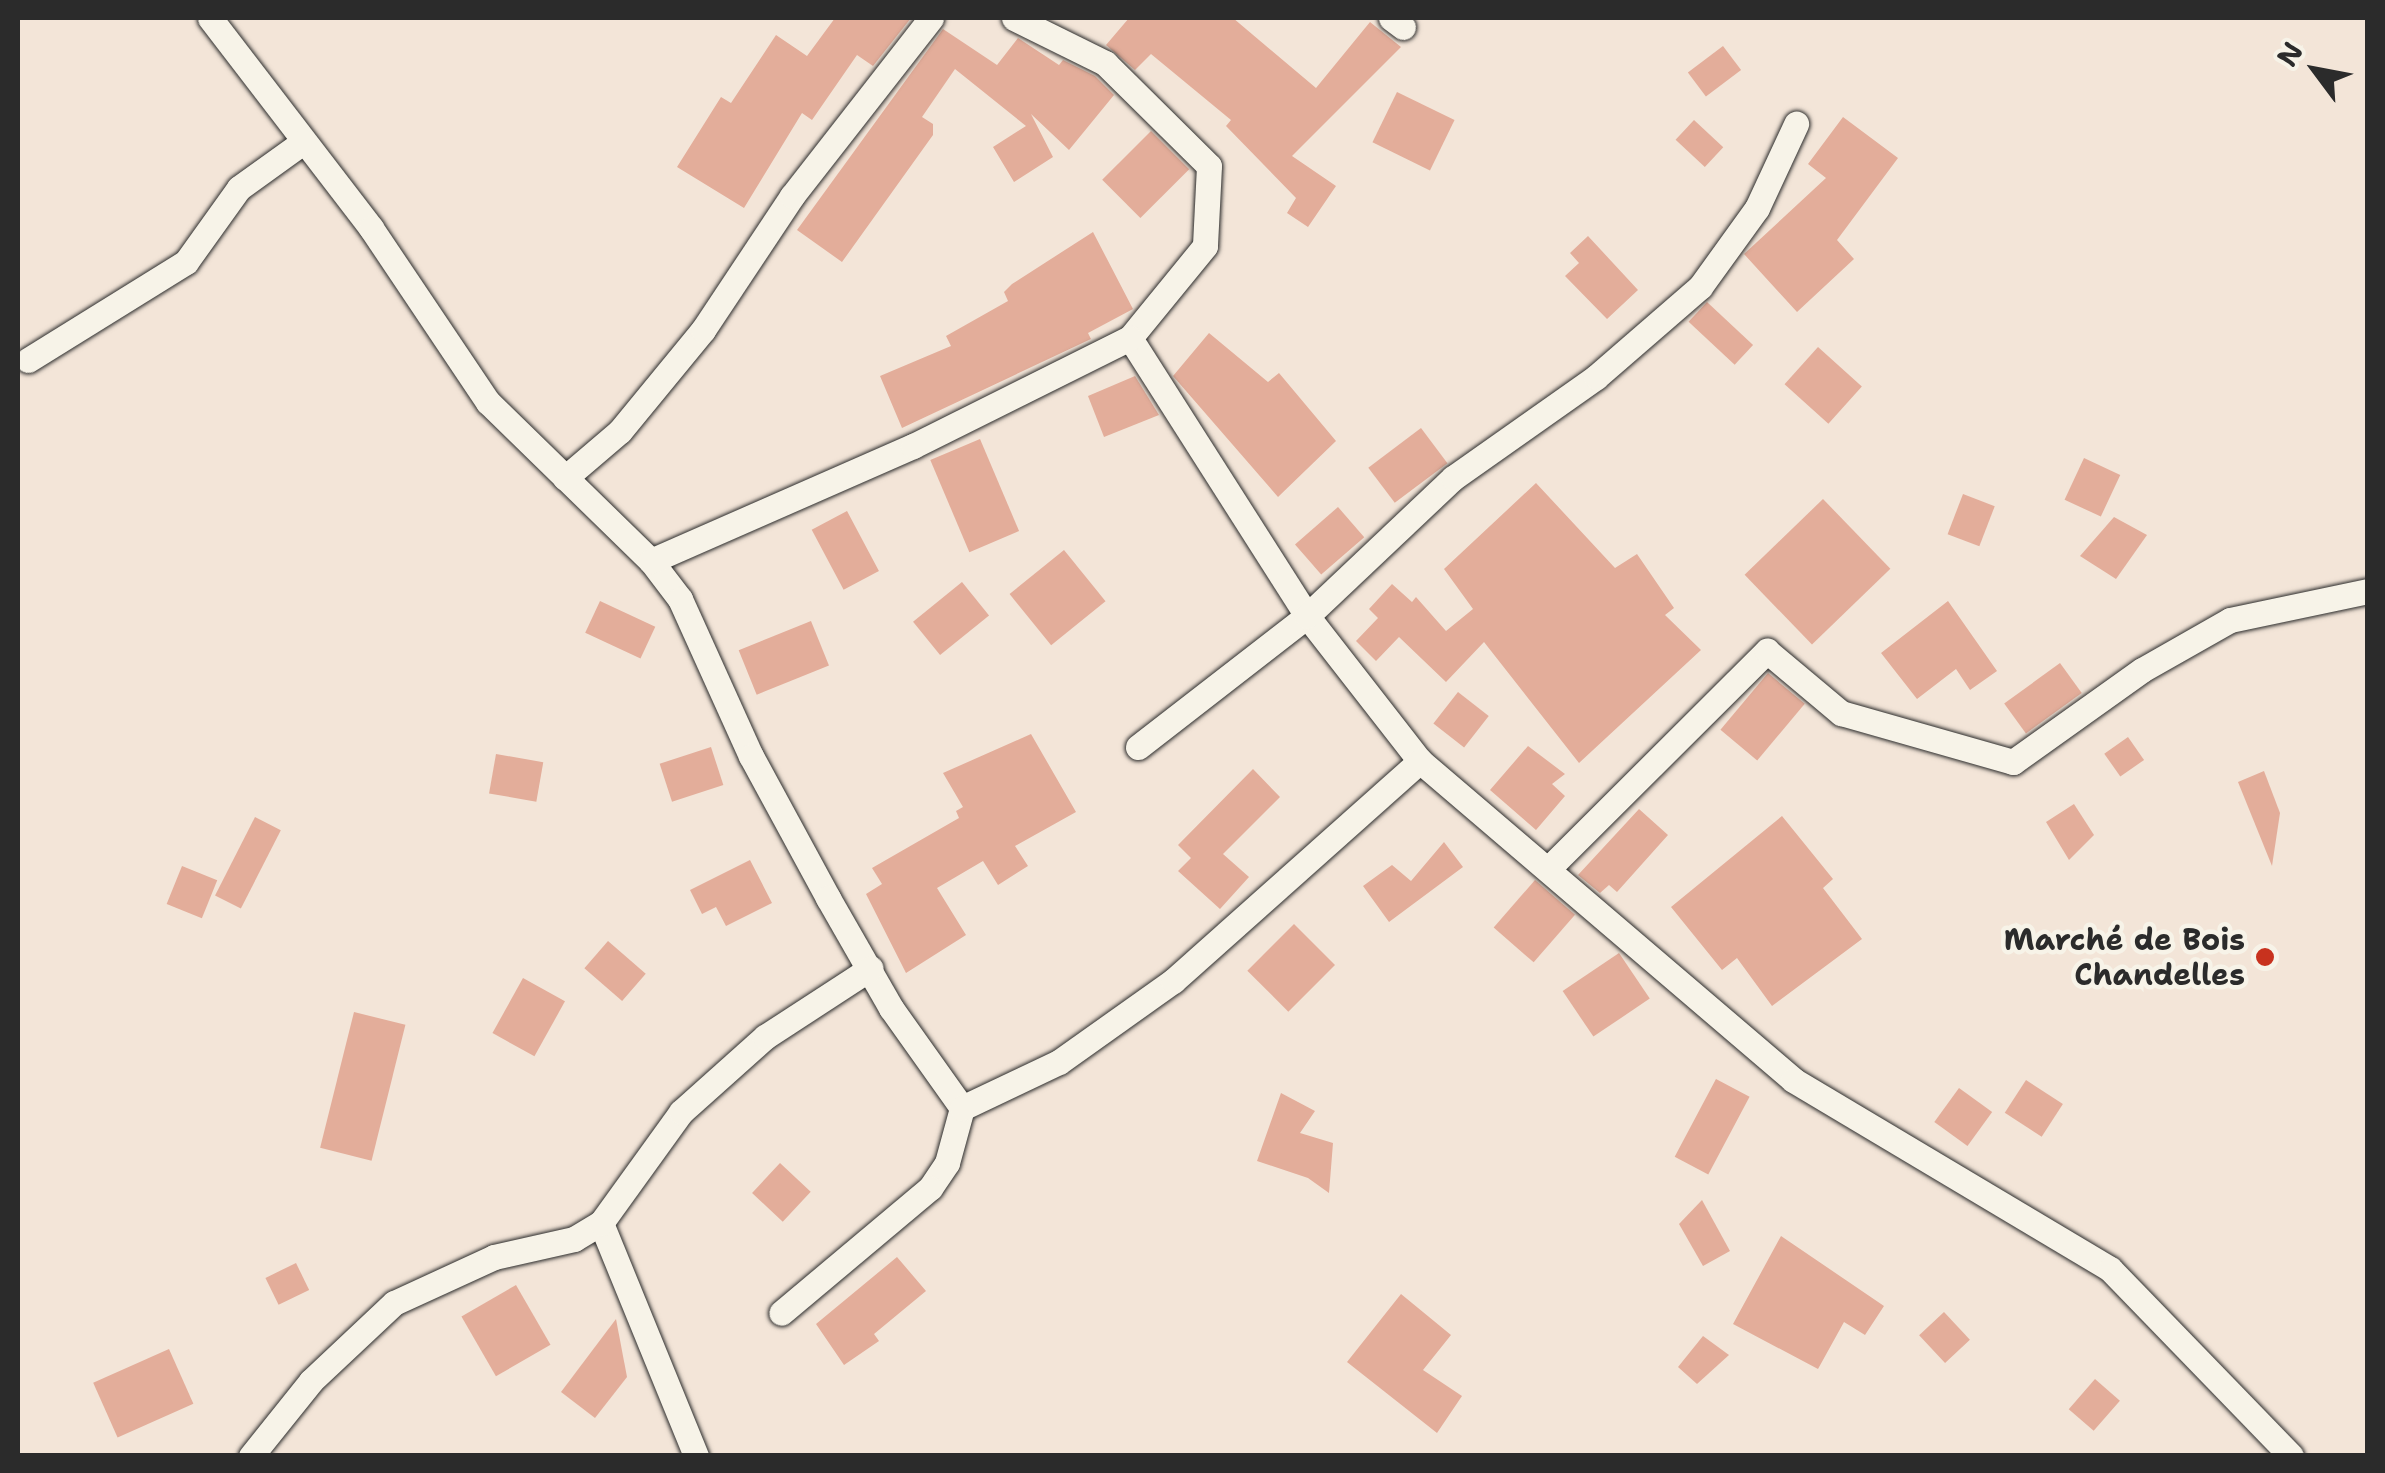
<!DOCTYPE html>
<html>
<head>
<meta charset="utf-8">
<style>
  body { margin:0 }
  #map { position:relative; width:2385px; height:1473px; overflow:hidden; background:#f3e5d8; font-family:"Shantell Sans",sans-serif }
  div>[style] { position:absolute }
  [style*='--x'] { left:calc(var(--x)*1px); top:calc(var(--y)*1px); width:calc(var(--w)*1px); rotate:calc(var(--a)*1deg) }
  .building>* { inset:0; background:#e3ad9a; transform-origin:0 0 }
  .roads { filter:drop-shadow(0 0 2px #2b2b2b) drop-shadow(0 0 2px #2b2b2b) }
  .minor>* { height:25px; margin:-12.5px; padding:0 12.5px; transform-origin:12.5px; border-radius:12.5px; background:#f7f3e8 }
  .dots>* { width:28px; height:28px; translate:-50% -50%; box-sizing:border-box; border:5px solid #f7f3e8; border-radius:50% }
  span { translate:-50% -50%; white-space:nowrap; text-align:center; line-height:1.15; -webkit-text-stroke:9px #f7f3e8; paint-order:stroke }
  .poi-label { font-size:30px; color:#2b2b2b; font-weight:700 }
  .right { translate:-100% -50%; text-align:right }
  .frame { position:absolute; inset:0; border:20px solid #2b2b2b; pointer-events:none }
  .north { position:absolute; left:2265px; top:20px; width:100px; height:100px; -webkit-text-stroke:8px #f7f3e8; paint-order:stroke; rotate:302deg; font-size:28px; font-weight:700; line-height:40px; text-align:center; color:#2b2b2b }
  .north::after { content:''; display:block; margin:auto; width:35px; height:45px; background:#2b2b2b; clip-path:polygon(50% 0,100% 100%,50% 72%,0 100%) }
</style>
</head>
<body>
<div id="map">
  <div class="building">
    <div style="clip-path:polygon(835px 18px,911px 18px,873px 66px,857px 55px,812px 120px,802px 113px,744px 208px,677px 167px,721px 97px,731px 103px,776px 35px,807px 56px)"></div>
    <div style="clip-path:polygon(1129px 18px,1233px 18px,1316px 88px,1370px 22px,1401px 47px,1292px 156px,1336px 186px,1308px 227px,1287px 213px,1296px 198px,1226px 126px,1231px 120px,1151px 54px,1135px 70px,1106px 45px)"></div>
    <div style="clip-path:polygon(943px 29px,997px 65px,1018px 38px,1059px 65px,1063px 60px,1095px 76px,1114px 95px,1069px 150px,1031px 114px,1053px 157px,1014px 182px,993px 147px,1026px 126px,955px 69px,922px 117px,933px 124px,933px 135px,842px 262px,797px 230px)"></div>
    <div style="left:1723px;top:46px;width:30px;height:44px;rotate:53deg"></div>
    <div style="left:1397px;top:92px;width:64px;height:56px;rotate:26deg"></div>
    <div style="clip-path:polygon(1843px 117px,1898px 158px,1837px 240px,1854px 259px,1797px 312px,1744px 254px,1826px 178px,1808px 164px)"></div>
    <div style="left:1694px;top:120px;width:40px;height:27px;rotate:43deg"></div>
    <div style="left:1151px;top:131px;width:54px;height:69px;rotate:45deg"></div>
    <div style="clip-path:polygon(1093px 232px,1133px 309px,1088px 333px,1091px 339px,902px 428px,880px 376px,951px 346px,946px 336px,1008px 301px,1004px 292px,1012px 284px)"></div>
    <div style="clip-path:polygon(1588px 236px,1638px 290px,1607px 319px,1565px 276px,1579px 263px,1570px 253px)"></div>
    <div style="left:1707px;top:302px;width:63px;height:27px;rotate:43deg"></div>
    <div style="clip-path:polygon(1209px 333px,1268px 382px,1279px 373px,1336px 441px,1278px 497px,1173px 376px)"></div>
    <div style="left:1818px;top:347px;width:59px;height:50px;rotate:42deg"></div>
    <div style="clip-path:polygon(1135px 376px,1159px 415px,1104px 437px,1088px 396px)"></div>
    <div style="left:1421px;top:428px;width:44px;height:66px;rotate:53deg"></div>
    <div style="left:980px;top:439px;width:100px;height:54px;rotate:67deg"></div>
    <div style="left:2084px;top:458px;width:40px;height:46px;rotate:25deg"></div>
    <div style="clip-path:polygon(1536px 483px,1615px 568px,1637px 554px,1674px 608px,1665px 615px,1701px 650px,1579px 763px,1484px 642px,1446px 682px,1399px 637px,1376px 661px,1356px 641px,1378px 618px,1369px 609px,1392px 584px,1412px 602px,1416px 597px,1446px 631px,1473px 609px,1444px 569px)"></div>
    <div style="left:1963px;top:494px;width:34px;height:43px;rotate:21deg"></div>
    <div style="left:1823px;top:499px;width:97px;height:109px;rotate:46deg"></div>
    <div style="left:1338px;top:507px;width:40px;height:57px;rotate:49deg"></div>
    <div style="left:847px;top:511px;width:68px;height:40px;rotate:62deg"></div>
    <div style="clip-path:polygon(2114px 517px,2147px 535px,2116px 579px,2080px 556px)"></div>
    <div style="left:1064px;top:550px;width:66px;height:70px;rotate:51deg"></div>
    <div style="left:962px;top:582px;width:43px;height:63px;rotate:51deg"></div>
    <div style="left:600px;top:601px;width:61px;height:35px;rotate:25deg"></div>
    <div style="clip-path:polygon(1948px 601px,1997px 671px,1970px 690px,1956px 669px,1917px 699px,1881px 653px)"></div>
    <div style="left:811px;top:621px;width:48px;height:78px;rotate:68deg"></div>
    <div style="left:2060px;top:663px;width:37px;height:69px;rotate:54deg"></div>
    <div style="left:1768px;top:673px;width:48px;height:74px;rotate:40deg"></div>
    <div style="left:1458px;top:692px;width:39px;height:40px;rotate:38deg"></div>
    <div style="clip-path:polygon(1031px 734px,1076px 812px,1015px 846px,1028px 866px,998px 885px,983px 861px,937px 888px,966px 935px,906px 973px,866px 894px,882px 884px,872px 868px,959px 818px,956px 811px,963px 807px,943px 773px)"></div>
    <div style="left:2128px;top:737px;width:28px;height:29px;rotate:55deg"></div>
    <div style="clip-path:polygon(1528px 746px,1565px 774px,1552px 784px,1565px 796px,1536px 830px,1490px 790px)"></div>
    <div style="left:711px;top:747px;width:40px;height:54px;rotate:72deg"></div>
    <div style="left:496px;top:754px;width:48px;height:40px;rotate:10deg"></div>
    <div style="clip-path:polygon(1253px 769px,1280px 797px,1223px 854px,1249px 877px,1220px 909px,1178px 871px,1191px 858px,1178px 845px)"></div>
    <div style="clip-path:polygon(2264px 771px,2280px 813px,2272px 866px,2238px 782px)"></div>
    <div style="clip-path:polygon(2074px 804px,2094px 835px,2069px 860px,2046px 822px)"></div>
    <div style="clip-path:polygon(1639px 809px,1668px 835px,1617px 892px,1609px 885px,1600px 893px,1578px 875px)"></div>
    <div style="clip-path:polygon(1782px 816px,1833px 879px,1823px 888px,1862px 939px,1772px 1006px,1737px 958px,1722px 970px,1671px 907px)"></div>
    <div style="left:255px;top:817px;width:29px;height:88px;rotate:27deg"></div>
    <div style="clip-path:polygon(1444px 842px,1463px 867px,1389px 922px,1363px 886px,1392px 865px,1411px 881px)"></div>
    <div style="clip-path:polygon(750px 860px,772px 903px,726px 926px,716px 907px,702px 914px,690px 890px)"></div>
    <div style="left:182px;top:866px;width:38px;height:41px;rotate:22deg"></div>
    <div style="left:1535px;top:880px;width:53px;height:63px;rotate:41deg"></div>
    <div style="left:1294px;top:924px;width:58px;height:66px;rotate:45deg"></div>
    <div style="left:608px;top:941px;width:50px;height:36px;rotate:41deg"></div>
    <div style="left:1619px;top:953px;width:55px;height:68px;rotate:56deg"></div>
    <div style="left:523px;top:978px;width:48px;height:63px;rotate:29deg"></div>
    <div style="left:354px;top:1012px;width:53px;height:140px;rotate:14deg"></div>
    <div style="left:1716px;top:1079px;width:38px;height:88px;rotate:28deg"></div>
    <div style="left:2026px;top:1080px;width:44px;height:39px;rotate:33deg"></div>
    <div style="left:1959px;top:1088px;width:41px;height:42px;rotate:36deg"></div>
    <div style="clip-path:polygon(1281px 1093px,1315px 1111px,1300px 1133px,1333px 1143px,1329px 1193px,1308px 1178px,1257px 1161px)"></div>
    <div style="left:780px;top:1163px;width:42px;height:41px;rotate:43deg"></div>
    <div style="clip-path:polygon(1702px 1200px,1730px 1251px,1703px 1266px,1679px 1224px)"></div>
    <div style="clip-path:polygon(1781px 1236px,1884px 1306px,1865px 1335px,1844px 1322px,1818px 1369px,1733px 1324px)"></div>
    <div style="clip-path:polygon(897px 1257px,926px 1291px,874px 1334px,879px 1341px,844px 1365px,816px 1324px)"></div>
    <div style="left:296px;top:1263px;width:30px;height:34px;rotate:64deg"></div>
    <div style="left:516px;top:1285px;width:69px;height:63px;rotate:60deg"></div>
    <div style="clip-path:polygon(1401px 1294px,1451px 1335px,1423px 1370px,1462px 1396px,1437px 1433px,1347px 1362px)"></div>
    <div style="left:1944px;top:1312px;width:38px;height:34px;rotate:47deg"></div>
    <div style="clip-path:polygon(616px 1319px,627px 1377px,595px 1418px,561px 1392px)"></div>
    <div style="clip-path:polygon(1703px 1336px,1729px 1355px,1697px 1384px,1678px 1367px)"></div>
    <div style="left:169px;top:1349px;width:60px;height:83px;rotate:66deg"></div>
    <div style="left:2095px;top:1379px;width:33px;height:40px;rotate:41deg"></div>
  </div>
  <div class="roads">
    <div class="minor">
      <div style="--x:210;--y:18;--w:265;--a:52.5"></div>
      <div style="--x:371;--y:228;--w:210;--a:56.1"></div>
      <div style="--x:488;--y:402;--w:228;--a:44.3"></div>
      <div style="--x:651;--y:561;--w:48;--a:52.7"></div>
      <div style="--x:680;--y:599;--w:172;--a:65.7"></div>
      <div style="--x:751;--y:756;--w:162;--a:61.5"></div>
      <div style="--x:828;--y:898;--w:127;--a:60.2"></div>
      <div style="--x:891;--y:1008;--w:123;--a:54.6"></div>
      <div style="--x:962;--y:1108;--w:57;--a:105.3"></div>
      <div style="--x:947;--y:1163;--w:30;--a:124"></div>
      <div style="--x:930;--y:1188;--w:194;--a:140"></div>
      <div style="--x:1014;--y:18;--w:102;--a:26.3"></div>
      <div style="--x:1105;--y:63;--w:146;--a:44.7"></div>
      <div style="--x:1209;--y:166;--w:80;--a:92.9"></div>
      <div style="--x:1205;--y:246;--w:119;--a:129.2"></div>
      <div style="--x:1130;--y:338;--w:330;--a:57.5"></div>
      <div style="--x:1307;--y:616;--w:184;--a:52.1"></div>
      <div style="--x:1420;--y:761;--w:491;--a:40.5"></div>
      <div style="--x:1793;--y:1080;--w:369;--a:30.8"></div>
      <div style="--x:2110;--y:1269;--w:260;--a:45.9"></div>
      <div style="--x:1391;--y:18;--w:15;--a:37"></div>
      <div style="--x:28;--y:360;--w:186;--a:-31.8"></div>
      <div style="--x:186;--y:262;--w:91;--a:-54.4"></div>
      <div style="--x:239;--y:188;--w:79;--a:-35.7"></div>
      <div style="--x:565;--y:478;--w:72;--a:-40.5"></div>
      <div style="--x:620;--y:431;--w:131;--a:-50.6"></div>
      <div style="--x:703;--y:330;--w:161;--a:-56.4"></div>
      <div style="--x:792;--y:196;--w:226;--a:-52"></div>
      <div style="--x:651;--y:561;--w:286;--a:-23.7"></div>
      <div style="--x:913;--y:446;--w:242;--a:-26.5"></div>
      <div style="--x:1138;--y:747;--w:214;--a:-37.8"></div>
      <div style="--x:1307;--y:616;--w:201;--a:-43.4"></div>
      <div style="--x:1453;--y:478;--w:175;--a:-35.2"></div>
      <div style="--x:1596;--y:377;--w:138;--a:-40.9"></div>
      <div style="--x:1700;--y:287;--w:97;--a:-54.2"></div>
      <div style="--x:1757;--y:208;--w:93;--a:-65.1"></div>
      <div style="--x:1549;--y:868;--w:308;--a:-44.9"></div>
      <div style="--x:1767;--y:651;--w:97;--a:40"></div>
      <div style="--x:1841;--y:713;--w:179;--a:15.9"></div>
      <div style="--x:2013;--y:762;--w:158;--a:-35.5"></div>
      <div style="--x:2142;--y:670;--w:101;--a:-29.6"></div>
      <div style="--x:2230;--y:620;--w:141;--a:-11.9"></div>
      <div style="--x:962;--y:1108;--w:107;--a:-25.4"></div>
      <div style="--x:1059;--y:1062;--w:140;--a:-35.4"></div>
      <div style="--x:1173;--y:981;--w:331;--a:-41.7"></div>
      <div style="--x:601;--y:1223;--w:252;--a:67.8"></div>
      <div style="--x:251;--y:1456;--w:96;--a:-51.3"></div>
      <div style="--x:311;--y:1381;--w:114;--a:-43.2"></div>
      <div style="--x:394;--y:1303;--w:110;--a:-24.7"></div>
      <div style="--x:494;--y:1257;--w:82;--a:-12.7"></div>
      <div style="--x:574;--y:1239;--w:31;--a:-31"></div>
      <div style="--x:601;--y:1223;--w:137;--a:-54.2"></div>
      <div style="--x:681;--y:1112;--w:113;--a:-41.8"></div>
      <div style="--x:765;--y:1037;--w:126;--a:-33.1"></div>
    </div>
  </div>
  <div class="dots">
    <div style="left:2265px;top:957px;background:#c8321e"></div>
  </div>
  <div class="poi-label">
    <span class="right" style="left:2245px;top:957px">Marché de Bois<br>Chandelles</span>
  </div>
  <div class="frame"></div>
  <div class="north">N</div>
</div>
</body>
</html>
